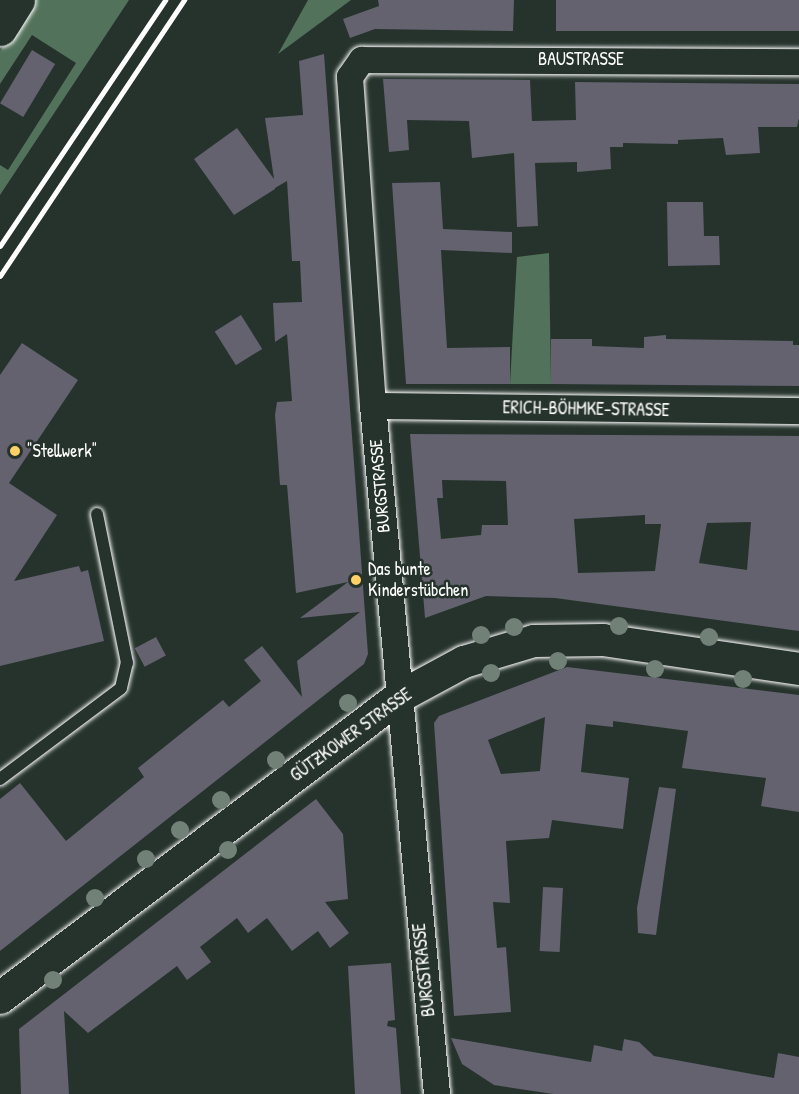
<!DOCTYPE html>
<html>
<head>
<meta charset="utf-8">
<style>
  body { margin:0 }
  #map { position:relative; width:799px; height:1094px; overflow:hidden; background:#26332d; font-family:"Patrick Hand",sans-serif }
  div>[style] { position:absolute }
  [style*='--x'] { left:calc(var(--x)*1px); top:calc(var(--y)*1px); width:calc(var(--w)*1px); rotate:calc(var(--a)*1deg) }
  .green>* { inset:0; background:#52725b }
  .building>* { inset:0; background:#63626e; transform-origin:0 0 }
  .roads { filter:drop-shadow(0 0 2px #fff) drop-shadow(0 0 2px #fff) }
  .service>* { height:12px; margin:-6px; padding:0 6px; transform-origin:6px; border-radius:6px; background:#26332d }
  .minor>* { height:26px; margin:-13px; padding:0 13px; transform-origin:13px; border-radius:13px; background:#26332d }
  .tertiary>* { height:32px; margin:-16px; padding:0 16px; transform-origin:16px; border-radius:16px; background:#26332d }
  .secondary>* { height:33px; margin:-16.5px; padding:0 16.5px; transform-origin:16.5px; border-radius:16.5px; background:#26332d }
  .rail>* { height:4.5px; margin:-2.25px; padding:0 2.25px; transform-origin:2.25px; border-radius:2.25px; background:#fff }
  .trees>* { width:18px; height:18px; margin:-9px; border-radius:50%; background:#728178 }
  .dots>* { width:16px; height:16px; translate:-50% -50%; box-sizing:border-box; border:3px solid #26332d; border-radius:50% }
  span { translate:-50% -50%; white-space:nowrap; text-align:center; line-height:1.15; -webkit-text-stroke:5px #26332d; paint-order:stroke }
  .street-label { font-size:18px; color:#fff }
  .poi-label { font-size:18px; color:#fff }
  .left { translate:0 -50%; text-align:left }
</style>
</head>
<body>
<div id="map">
  <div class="green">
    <div style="clip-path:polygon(34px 0,129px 0,0 195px,0 165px,8px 170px,76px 63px,32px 35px,0 84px,0 51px)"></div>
    <div style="clip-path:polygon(308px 0,351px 0,278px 54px)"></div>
    <div style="clip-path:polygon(549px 253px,551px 384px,510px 384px,517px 257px)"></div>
  </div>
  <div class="building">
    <div style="clip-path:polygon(378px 0,514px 0,513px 31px,375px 29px,350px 38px,343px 19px,379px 6px)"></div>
    <div style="left:556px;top:0;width:243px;height:31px"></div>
    <div style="left:32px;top:50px;width:27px;height:62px;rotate:31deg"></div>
    <div style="clip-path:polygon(324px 54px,368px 654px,364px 664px,0 951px,0 799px,20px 783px,66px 841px,144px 777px,138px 768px,223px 700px,229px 707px,261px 681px,244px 660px,262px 646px,302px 697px,297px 661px,360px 612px,300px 618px,348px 582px,296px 593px,287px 485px,280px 485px,275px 415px,277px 402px,292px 401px,287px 334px,275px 342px,273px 303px,302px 302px,300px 261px,292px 261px,287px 181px,275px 188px,275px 185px,275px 189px,234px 215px,194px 159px,237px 128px,274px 179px,265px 118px,303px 115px,299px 61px)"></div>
    <div style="clip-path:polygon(383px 79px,530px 80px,532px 121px,576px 120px,575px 82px,799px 84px,799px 118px,797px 127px,758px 127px,760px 153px,726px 155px,723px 138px,678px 140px,678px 144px,623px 143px,623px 147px,610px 147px,611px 169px,577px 172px,577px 162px,535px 163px,538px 226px,517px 227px,514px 153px,472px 158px,469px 121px,407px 120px,409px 150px,389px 152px)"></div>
    <div style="clip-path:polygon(440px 182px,443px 229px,512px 232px,512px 253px,441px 250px,447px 348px,510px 347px,510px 384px,406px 384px,392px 183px)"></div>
    <div style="clip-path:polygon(667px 202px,703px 202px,704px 236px,719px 236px,720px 265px,668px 266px)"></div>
    <div style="left:241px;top:315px;width:40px;height:31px;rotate:58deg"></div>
    <div style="clip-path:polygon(666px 335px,666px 339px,793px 341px,793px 345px,799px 345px,799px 386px,551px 384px,551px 339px,592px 339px,592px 346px,644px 348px,644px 337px)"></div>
    <div style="clip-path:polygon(22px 343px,78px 380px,9px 483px,57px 515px,14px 581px,79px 566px,81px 572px,88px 570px,104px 641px,0 666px,0 375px)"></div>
    <div style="clip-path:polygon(evenodd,410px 434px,799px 436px,799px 631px,555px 598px,486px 596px,425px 618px,410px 434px,442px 480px,506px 481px,508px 525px,482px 525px,481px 535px,441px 539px,437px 498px,443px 498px,442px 480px,410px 434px,645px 515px,645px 524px,661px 524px,655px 571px,578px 573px,574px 519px,645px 515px,410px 434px,751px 522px,747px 570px,699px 563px,707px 523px,751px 522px)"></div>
    <div style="left:156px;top:637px;width:21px;height:24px;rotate:62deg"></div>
    <div style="clip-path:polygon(evenodd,567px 667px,799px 695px,799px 812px,761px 806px,766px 778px,682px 768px,688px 731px,613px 721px,613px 727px,586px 724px,581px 772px,629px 778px,623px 829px,552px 820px,549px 838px,506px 841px,510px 903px,493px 902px,497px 948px,506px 947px,511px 1012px,454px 1016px,434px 723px,439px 716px,567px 667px,545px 717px,540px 771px,501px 774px,488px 740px,545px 717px)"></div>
    <div style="clip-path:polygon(659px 787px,676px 789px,656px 935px,638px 933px,637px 908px)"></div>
    <div style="clip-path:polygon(316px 799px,343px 834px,348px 899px,325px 902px,349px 933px,330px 948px,318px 931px,292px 951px,267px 918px,248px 933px,237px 918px,200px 947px,211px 962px,187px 980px,177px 966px,88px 1033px,64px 1011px,69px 1094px,21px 1094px,19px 1029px)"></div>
    <div style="left:543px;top:887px;width:20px;height:64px;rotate:3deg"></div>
    <div style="clip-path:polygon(391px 963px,395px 1020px,388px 1021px,387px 1026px,396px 1028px,401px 1094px,355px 1094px,348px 966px)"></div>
    <div style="clip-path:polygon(451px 1038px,591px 1062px,594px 1045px,622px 1051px,624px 1039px,639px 1042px,654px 1056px,774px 1078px,778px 1053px,799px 1057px,799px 1094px,553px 1094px,494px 1085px,462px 1064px)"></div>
  </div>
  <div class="roads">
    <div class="service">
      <div style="--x:0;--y:779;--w:151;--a:-36.9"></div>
      <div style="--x:121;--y:688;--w:26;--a:-77"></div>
      <div style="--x:127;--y:663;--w:152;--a:-101.4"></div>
    </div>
    <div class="minor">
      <div style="--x:373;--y:406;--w:426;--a:0.7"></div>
      <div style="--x:437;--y:1094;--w:691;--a:-95.31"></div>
      <div style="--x:373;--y:406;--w:330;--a:-94"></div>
      <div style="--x:350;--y:77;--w:21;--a:-55"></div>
      <div style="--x:362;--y:60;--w:437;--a:0.3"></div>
    </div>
    <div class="tertiary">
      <div style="--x:0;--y:998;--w:502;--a:-36.98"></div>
      <div style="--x:401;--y:696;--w:72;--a:-28.4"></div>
      <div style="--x:464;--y:662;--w:73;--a:-16.7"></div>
      <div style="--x:534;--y:641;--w:69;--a:-0.8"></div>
      <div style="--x:603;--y:640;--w:198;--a:8.4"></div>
    </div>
    <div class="secondary">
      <div style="--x:0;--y:29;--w:34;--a:-58"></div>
    </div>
  </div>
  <div class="rail">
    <div style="--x:0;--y:246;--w:296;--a:-56.1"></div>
    <div style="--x:0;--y:276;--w:332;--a:-56.3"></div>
  </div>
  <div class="trees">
    <div style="left:619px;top:626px"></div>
    <div style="left:514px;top:627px"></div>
    <div style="left:481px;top:635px"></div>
    <div style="left:709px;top:637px"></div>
    <div style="left:558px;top:661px"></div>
    <div style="left:655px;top:669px"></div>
    <div style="left:491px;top:673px"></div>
    <div style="left:743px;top:679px"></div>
    <div style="left:348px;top:703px"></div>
    <div style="left:276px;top:760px"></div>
    <div style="left:221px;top:800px"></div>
    <div style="left:180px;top:830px"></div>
    <div style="left:228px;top:850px"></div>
    <div style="left:146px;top:859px"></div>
    <div style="left:95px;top:898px"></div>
    <div style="left:53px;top:980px"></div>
  </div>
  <div class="dots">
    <div style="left:15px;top:451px;background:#ffd166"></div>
    <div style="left:356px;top:580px;background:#ffd166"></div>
  </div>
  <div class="street-label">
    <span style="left:581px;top:59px">BAUSTRASSE</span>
    <span style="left:586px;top:409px;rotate:1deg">ERICH-BÖHMKE-STRASSE</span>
    <span style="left:380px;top:486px;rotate:-95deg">BURGSTRASSE</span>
    <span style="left:351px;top:735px;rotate:-36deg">GÜTZKOWER STRASSE</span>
    <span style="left:424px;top:970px;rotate:-96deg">BURGSTRASSE</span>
  </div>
  <div class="poi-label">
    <span class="left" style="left:27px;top:451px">"Stellwerk"</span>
    <span class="left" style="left:368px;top:580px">Das bunte<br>Kinderstübchen</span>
  </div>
</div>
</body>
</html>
